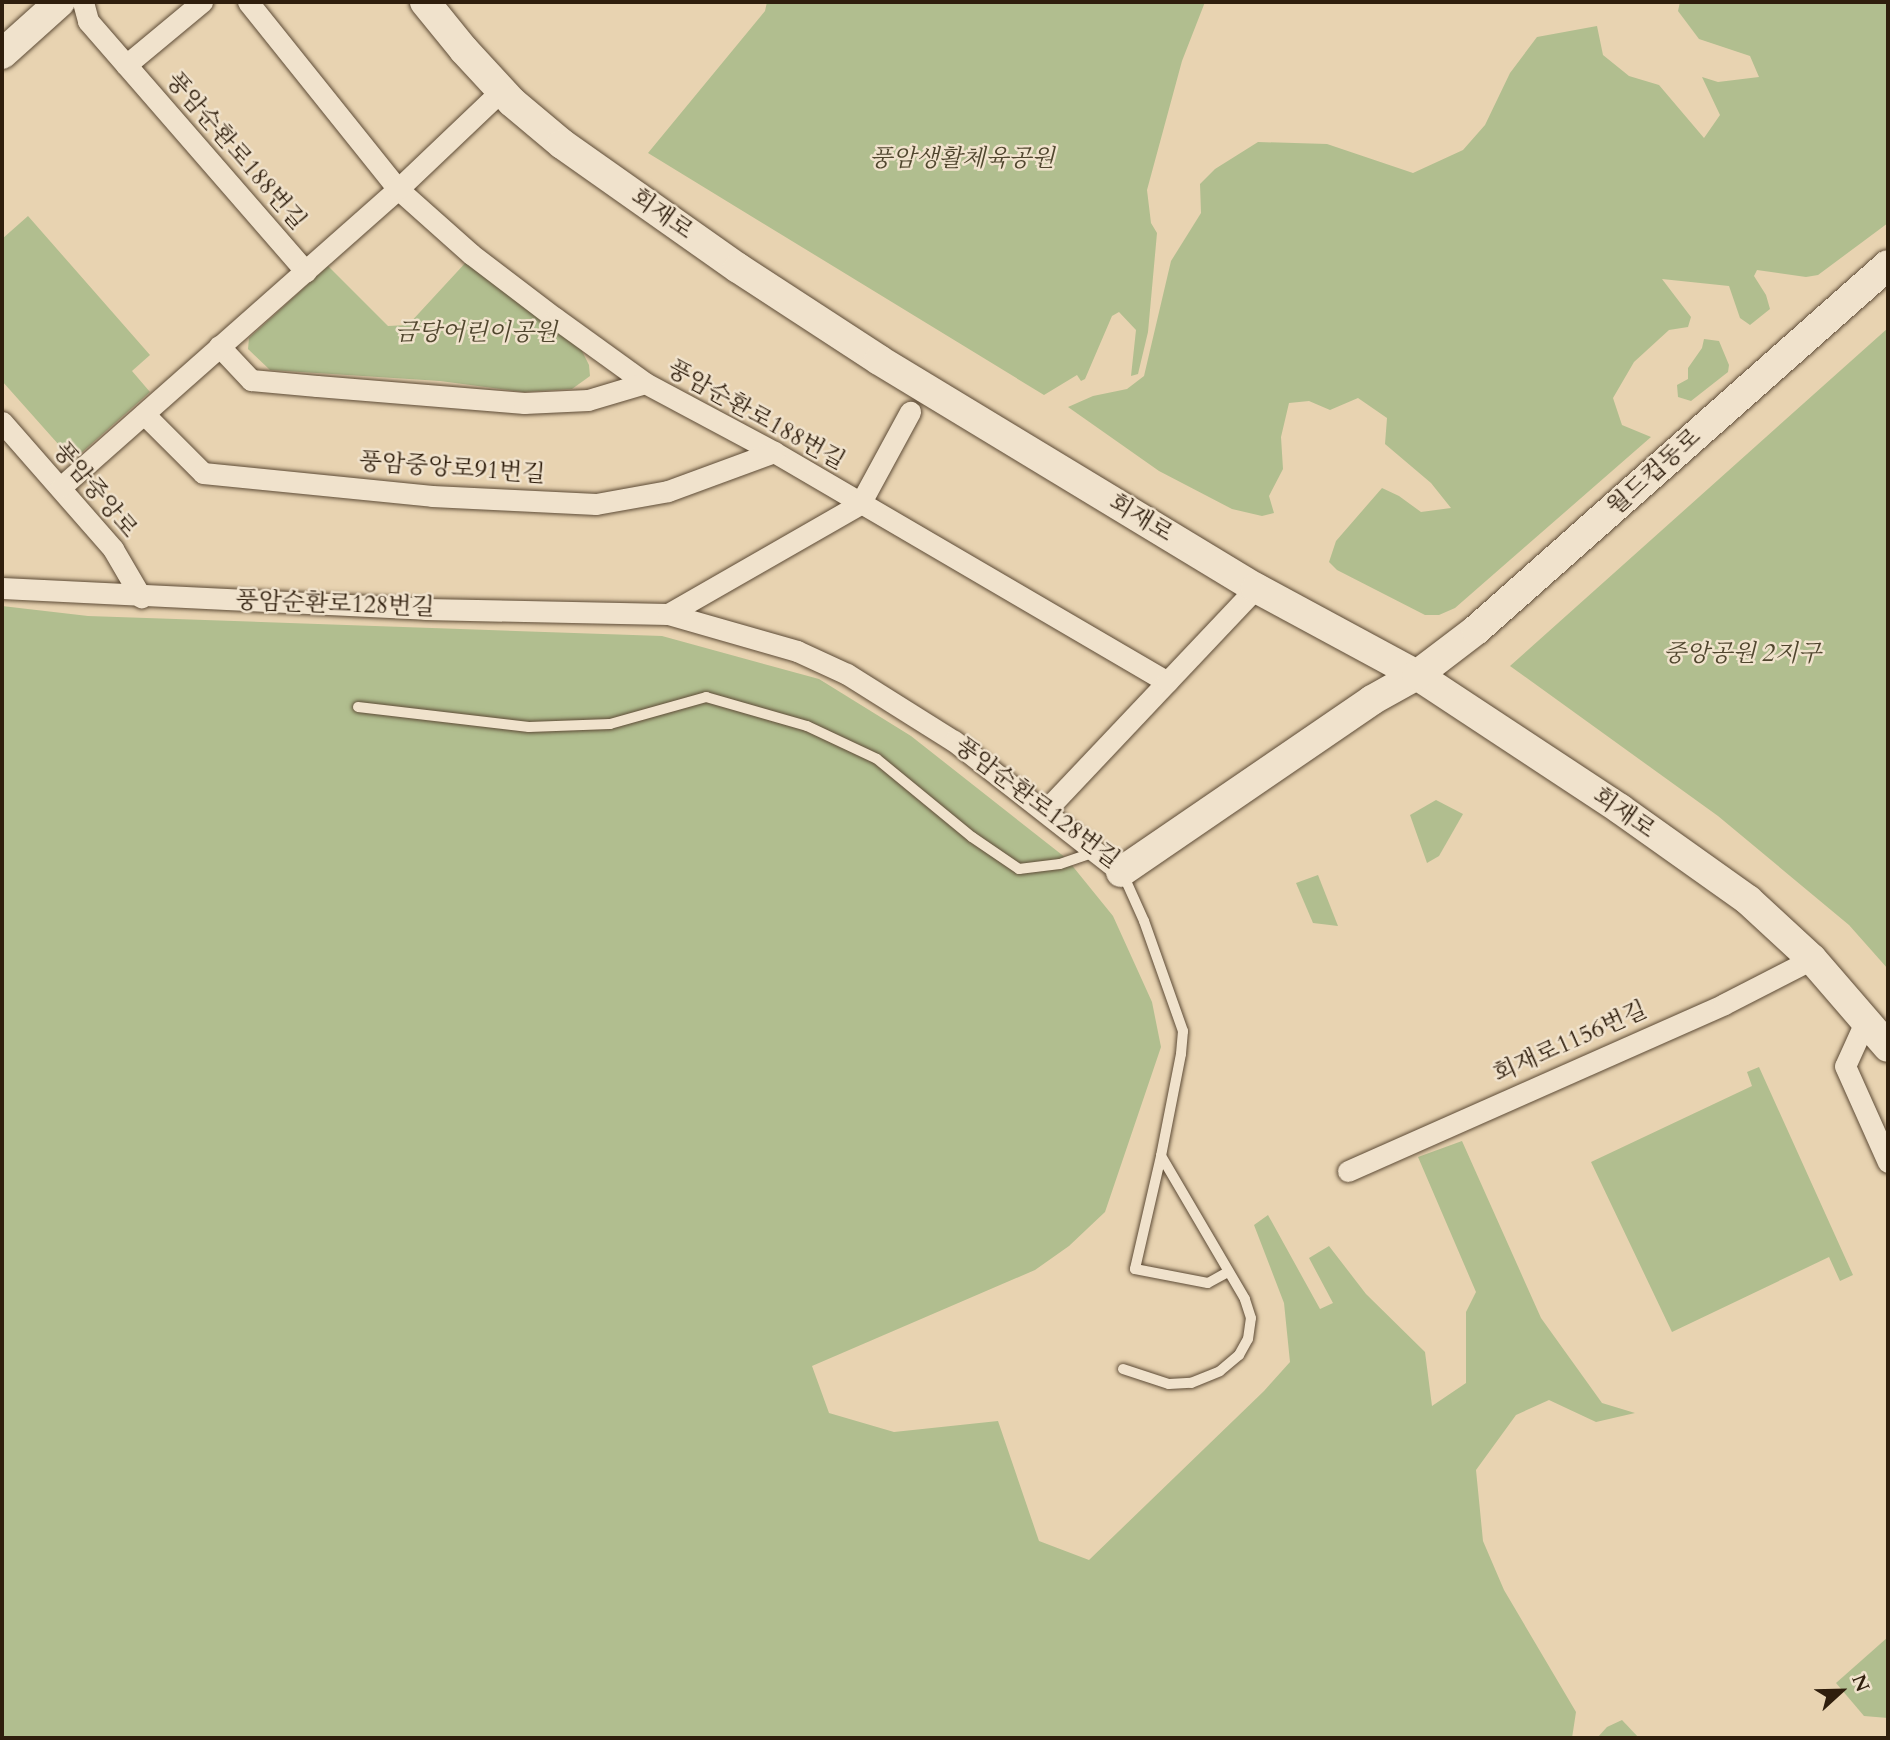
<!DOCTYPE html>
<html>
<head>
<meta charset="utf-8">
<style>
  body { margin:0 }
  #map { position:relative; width:1890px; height:1740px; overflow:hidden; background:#e8d3b1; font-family:Cardo,"Noto Serif KR",serif }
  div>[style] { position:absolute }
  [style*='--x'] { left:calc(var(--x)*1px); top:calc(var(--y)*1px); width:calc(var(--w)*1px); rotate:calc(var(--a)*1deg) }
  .green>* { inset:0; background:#b1be8f }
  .roads { filter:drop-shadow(0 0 2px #5d4b36) drop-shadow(0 0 2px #5d4b36) }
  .lane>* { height:10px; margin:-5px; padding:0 5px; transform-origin:5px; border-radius:5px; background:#f0e2cc }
  .street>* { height:21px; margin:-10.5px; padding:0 10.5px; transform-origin:10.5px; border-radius:10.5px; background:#f0e2cc }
  .secondary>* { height:30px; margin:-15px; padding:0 15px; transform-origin:15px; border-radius:15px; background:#f0e2cc }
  span { translate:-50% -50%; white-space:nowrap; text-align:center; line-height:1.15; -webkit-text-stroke:5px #f0e2cc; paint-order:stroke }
  .street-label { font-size:24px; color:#2f1e0d }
  .park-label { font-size:24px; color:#50462e; font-style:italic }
  .frame { position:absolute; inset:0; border:4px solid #2f1e0d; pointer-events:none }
  .north { position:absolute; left:1806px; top:1656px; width:70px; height:70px; -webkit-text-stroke:5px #f0e2cc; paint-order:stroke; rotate:68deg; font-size:19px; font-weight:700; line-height:28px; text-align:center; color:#2f1e0d }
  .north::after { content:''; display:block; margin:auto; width:24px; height:32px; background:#2f1e0d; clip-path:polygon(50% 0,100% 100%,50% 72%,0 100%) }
</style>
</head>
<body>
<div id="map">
  <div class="green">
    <div style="clip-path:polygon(767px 2px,1205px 2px,1182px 61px,1147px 190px,1151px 223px,1157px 233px,1148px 332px,1138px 374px,1131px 376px,1136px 330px,1119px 312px,1112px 316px,1085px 379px,1081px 381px,1077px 375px,1044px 395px,648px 153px,765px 11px)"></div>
    <div style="clip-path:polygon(1680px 2px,1888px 2px,1888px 223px,1818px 275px,1806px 277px,1757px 270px,1754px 276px,1766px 295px,1770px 309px,1750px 325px,1740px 318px,1729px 286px,1662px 279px,1691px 317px,1688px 327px,1669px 330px,1634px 362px,1613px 398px,1622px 425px,1651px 437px,1455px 608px,1439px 615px,1425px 615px,1337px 570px,1329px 562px,1336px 541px,1382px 488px,1399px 496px,1421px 512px,1451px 508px,1431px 483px,1385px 444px,1387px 418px,1358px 398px,1330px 410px,1309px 401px,1289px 403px,1281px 437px,1283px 469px,1269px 496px,1274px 513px,1262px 516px,1232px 509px,1159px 471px,1068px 407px,1093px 396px,1127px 389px,1144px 376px,1171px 261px,1201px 213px,1200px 184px,1215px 169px,1258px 142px,1327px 144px,1413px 173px,1463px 150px,1485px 125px,1510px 73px,1537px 37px,1597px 26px,1603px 55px,1629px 76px,1659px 85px,1704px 138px,1720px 115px,1702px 77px,1718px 82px,1759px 77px,1750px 56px,1699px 39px,1678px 11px)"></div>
    <div style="clip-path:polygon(28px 216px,150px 355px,132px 371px,150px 392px,79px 455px,67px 454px,2px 381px,2px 239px)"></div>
    <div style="clip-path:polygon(468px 260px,581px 349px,589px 365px,590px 376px,572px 389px,523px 392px,440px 381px,270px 370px,248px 349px,249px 338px,328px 266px,388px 326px,408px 325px)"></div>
    <div style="clip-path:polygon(1888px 328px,1888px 969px,1849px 925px,1718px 816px,1510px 666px)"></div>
    <div style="clip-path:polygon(1704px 339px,1719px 341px,1729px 365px,1728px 372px,1691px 401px,1678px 397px,1677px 385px,1688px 379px,1688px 368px,1702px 348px)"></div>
    <div style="clip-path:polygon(2px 606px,88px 616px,662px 636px,819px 679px,911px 736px,1066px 858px,1113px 916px,1152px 1002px,1161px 1047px,1105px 1212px,1069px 1246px,1035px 1270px,812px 1366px,829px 1413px,894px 1432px,998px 1421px,1039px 1541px,1089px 1560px,1264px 1391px,1290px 1362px,1284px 1303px,1254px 1225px,1268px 1215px,1320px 1309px,1333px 1303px,1309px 1258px,1329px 1246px,1366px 1294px,1425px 1352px,1432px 1406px,1466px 1383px,1466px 1312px,1476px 1292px,1418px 1157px,1462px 1141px,1541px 1318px,1602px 1403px,1635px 1413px,1596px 1422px,1549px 1400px,1516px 1415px,1476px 1470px,1483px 1541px,1504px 1590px,1576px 1712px,1572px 1738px,2px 1738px)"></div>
    <div style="clip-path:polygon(1436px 800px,1463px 814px,1439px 856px,1427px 863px,1410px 815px)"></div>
    <div style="clip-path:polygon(1318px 875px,1338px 926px,1313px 923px,1296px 883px)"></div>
    <div style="clip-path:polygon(1759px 1067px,1853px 1275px,1840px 1281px,1829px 1257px,1672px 1332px,1591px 1162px,1752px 1086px,1747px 1072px)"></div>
    <div style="clip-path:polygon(1888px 1637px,1888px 1718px,1864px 1716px,1836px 1683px)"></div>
    <div style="clip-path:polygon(1622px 1720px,1639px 1738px,1597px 1738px,1607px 1727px)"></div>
  </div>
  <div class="roads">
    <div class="lane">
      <div style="--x:358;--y:707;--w:172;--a:6.7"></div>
      <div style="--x:529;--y:727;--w:81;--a:-2.1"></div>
      <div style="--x:610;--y:724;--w:100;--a:-15.7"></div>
      <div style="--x:706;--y:697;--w:105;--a:16"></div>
      <div style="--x:807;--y:726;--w:77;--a:25.2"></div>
      <div style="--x:877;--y:759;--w:123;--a:39.4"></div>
      <div style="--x:972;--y:837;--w:57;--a:34.2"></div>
      <div style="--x:1019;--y:869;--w:41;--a:-7"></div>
      <div style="--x:1060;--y:864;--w:37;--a:-19"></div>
      <div style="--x:1122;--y:872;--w:54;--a:65.8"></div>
      <div style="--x:1144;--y:921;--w:117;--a:70.5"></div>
      <div style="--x:1183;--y:1031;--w:23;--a:95"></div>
      <div style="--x:1181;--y:1054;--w:104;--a:101.1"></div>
      <div style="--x:1161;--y:1156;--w:116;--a:103"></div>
      <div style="--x:1135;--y:1269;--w:74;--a:10.9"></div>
      <div style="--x:1208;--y:1283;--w:23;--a:-29"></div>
      <div style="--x:1123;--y:1369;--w:48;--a:18.1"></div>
      <div style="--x:1169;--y:1384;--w:22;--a:-3"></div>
      <div style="--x:1191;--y:1383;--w:31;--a:-22"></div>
      <div style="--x:1220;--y:1371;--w:25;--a:-40"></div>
      <div style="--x:1239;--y:1355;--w:18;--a:-61"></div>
      <div style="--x:1248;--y:1339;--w:21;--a:-82"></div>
      <div style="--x:1251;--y:1318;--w:20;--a:-108"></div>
      <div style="--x:1245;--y:1299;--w:166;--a:-120.4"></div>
    </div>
    <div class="street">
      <div style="--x:83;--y:2;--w:20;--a:75"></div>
      <div style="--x:88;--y:21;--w:332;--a:49"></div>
      <div style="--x:248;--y:2;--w:240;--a:51.3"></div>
      <div style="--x:398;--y:189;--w:98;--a:41.7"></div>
      <div style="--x:471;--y:254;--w:106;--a:37.3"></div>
      <div style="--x:555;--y:318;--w:111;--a:35.8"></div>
      <div style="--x:645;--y:383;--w:146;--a:28.1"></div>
      <div style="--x:774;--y:452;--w:455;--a:30.3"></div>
      <div style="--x:1167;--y:682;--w:176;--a:133.4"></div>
      <div style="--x:126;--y:65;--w:99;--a:-39.7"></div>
      <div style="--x:219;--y:346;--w:47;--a:46.7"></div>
      <div style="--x:251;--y:380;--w:66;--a:5.2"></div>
      <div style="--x:317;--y:386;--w:208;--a:4.7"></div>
      <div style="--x:524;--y:403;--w:64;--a:-2.7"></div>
      <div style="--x:588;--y:400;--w:59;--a:-16.6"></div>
      <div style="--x:144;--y:414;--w:83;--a:45"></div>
      <div style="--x:203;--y:473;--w:230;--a:5.7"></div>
      <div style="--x:432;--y:496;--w:164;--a:2.8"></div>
      <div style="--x:596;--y:504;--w:73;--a:-10.2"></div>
      <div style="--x:668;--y:491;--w:113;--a:-20.2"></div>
      <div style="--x:2;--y:422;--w:169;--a:48.8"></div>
      <div style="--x:113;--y:549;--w:56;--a:59.7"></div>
      <div style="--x:61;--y:487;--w:450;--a:-41.5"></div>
      <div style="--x:398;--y:189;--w:142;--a:-43.6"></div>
      <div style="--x:860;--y:504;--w:105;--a:-61.5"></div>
      <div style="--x:2;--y:588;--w:424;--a:2.8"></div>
      <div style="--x:425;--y:609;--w:243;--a:1.2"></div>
      <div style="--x:668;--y:614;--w:134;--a:16"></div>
      <div style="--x:797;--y:651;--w:55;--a:24.7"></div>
      <div style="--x:847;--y:674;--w:126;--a:32.1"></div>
      <div style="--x:954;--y:741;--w:212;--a:38.1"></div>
      <div style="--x:668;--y:614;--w:221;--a:-29.8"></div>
      <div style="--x:1167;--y:682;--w:129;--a:-46.6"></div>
      <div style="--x:1865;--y:1022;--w:48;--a:114.4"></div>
      <div style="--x:1845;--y:1066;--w:105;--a:65.9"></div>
      <div style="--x:1348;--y:1171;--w:411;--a:-23.9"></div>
      <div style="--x:1724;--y:1004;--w:99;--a:-27.1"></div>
    </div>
    <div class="secondary">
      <div style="--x:425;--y:2;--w:62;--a:50.9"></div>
      <div style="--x:464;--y:50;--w:71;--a:47.3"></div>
      <div style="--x:512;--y:102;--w:65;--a:40"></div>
      <div style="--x:562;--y:144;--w:215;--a:35.2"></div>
      <div style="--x:738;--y:268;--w:168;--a:33.1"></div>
      <div style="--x:879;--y:360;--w:441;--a:31.2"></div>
      <div style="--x:1256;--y:588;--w:183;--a:28.4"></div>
      <div style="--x:1417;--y:675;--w:243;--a:33.4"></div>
      <div style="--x:1620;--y:809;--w:157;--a:35.4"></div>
      <div style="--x:1748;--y:900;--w:87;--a:42.7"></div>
      <div style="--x:1812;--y:959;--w:116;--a:49.2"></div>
      <div style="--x:2;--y:54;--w:78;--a:-41.9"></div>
      <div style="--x:1121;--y:872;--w:304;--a:-34.4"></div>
      <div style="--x:1372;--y:700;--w:51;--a:-29.1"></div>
      <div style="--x:1417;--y:675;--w:74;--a:-37.3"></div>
      <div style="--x:1476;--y:630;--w:550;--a:-41.54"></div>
    </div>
  </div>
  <div class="street-label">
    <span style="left:236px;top:151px;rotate:49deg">풍암순환로188번길</span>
    <span style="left:662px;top:214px;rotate:35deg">회재로</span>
    <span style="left:756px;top:415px;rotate:29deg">풍암순환로188번길</span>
    <span style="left:452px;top:468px;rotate:4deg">풍암중앙로91번길</span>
    <span style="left:1654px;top:472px;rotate:-42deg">월드컵동로</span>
    <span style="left:95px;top:490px;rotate:50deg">풍암중앙로</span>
    <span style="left:1141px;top:518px;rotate:31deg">회재로</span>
    <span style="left:335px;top:604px;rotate:2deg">풍암순환로128번길</span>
    <span style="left:1037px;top:803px;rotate:37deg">풍암순환로128번길</span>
    <span style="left:1624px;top:813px;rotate:35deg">회재로</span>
    <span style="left:1570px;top:1042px;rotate:-24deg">회재로1156번길</span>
  </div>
  <div class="park-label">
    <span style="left:962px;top:159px">풍암생활체육공원</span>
    <span style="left:476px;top:333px">금당어린이공원</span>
    <span style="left:1742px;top:654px">중앙공원 2지구</span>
  </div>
  <div class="frame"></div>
  <div class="north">N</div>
</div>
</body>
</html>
